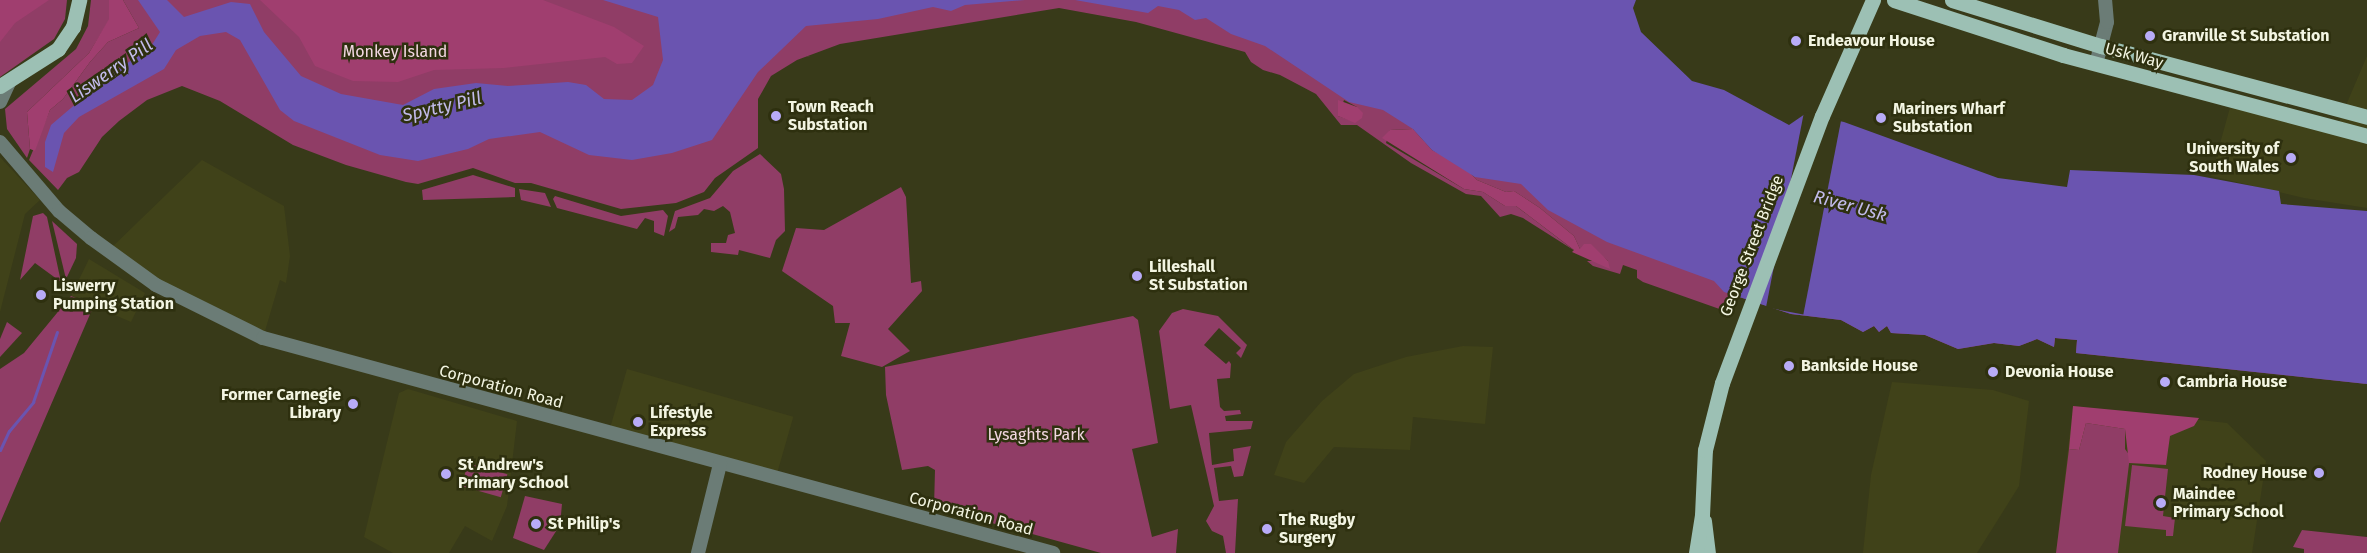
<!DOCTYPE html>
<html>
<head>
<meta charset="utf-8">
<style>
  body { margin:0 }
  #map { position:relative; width:2367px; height:553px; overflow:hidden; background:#383a19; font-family:"Fira Sans",sans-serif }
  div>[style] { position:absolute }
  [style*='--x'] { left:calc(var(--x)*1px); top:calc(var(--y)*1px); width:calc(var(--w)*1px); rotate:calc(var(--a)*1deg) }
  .built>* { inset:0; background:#404219; transform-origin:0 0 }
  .green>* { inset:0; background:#903d66; transform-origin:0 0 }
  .forest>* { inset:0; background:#a03e6f }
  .water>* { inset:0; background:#6a54b0 }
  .pier>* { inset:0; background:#383a19; transform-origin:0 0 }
  .stream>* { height:3px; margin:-1.5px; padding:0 1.5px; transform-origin:1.5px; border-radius:1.5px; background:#6a54b0 }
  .minor>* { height:14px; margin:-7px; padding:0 7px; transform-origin:7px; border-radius:7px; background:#6b7c76 }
  .major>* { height:15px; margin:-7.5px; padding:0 7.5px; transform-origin:7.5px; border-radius:7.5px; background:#9cc0b4 }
  .dots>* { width:16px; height:16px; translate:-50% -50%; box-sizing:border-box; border:3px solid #2e300f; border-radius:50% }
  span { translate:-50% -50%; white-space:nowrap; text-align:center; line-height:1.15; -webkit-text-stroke:5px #2e300f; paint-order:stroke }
  .poi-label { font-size:16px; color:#f3f5e2; font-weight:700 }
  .left { translate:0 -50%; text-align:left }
  .right { translate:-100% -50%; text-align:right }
  .park-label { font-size:16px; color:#f3d7e2 }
  .street-label { font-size:16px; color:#f3f5e2 }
  .water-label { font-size:18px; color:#c2bbeb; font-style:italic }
</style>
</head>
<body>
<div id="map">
  <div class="built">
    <div style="clip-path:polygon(2367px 56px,2367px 208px,2304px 198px,2211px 176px,2231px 104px,2335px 131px)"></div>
    <div style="clip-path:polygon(0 157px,40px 200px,25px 214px,0 312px)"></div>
    <div style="clip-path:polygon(202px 160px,284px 206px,290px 256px,286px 283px,280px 280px,263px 338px,108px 251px)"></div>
    <div style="clip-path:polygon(89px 259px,145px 293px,131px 322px,71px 296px)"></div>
    <div style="clip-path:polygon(1463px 346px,1493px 347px,1485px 424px,1413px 417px,1410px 450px,1334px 447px,1304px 483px,1274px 475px,1286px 442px,1322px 401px,1354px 374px,1406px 357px)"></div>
    <div style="left:627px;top:369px;width:173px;height:66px;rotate:16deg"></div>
    <div style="clip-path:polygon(1892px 382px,1993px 390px,2029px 401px,2019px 486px,1977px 553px,1863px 553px,1871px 475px)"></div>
    <div style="clip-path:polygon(408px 389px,517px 421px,507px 506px,492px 541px,465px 526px,449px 553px,393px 553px,364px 537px,399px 393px)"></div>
    <div style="clip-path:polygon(2073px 406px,2227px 423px,2266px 461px,2252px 553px,2056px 553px)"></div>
  </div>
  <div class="green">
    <div style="clip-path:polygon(0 0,67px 0,65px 19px,54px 39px,0 77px)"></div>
    <div style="clip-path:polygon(91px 0,109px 0,110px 19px,89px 53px,27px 112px,30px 149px,27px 158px,7px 129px,5px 109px,76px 49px,88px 26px)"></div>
    <div style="clip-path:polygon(evenodd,123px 0,1262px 0,2367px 384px,2076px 353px,2077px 340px,2055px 338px,2054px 347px,2037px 339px,2019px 346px,1994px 343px,1958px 349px,1925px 335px,1891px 333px,1887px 326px,1879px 332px,1874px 326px,1863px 332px,1841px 320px,1791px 314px,1734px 295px,1728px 312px,1643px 282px,1637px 278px,1637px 270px,1623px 265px,1620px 274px,1593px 266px,1587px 261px,1608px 261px,1595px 250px,1580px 249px,1574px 236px,1540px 208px,1514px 191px,1506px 192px,1477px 180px,1462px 165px,1432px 150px,1413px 129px,1390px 130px,1386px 143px,1464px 189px,1483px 192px,1505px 206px,1516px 206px,1575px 251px,1523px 218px,1511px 214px,1500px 217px,1481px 196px,1466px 194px,1411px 163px,1357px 125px,1341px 125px,1316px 94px,1280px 75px,1263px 70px,1251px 62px,1245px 52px,1136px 22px,1059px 8px,840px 44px,797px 60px,771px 76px,758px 99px,758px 148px,715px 178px,704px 192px,676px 203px,621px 209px,531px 183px,515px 183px,473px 168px,418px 184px,406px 182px,346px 165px,293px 145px,220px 101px,182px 86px,147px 100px,119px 121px,102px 137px,79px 172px,67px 178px,58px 190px,29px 160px,50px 110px,63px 99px,90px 62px,108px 42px,139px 28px,123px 0,1344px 100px,1357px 107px,1355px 122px,1338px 116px,1344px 100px)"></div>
    <div style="clip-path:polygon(760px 154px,781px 174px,784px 189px,785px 231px,776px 240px,770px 258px,739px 250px,738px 255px,711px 252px,711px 243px,726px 243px,728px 235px,735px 233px,730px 212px,723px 206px,714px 211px,704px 209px,698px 215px,678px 217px,675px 228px,669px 232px,675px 211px,710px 198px,733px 171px)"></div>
    <div style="clip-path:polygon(473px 175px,515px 188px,515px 197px,423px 200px,422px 190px)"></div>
    <div style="clip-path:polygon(901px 187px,906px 197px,911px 283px,921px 281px,922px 291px,888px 329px,910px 351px,882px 367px,841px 356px,850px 323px,835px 323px,833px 306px,782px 271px,796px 228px,824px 230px)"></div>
    <div style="clip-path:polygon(519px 189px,545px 193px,551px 207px,521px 200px)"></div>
    <div style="clip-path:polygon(555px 196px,621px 216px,663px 210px,668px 216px,664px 236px,654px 232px,654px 221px,645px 218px,637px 229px,557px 208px,553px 199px)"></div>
    <div style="clip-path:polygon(43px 213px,47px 217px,61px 282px,35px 263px,20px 280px,33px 216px)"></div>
    <div style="clip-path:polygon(52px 221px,77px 244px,76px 258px,66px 279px)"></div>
    <div style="clip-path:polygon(71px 296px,94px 305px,0 523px,0 369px,24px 353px)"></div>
    <div style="clip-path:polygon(1183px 309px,1218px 316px,1247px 345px,1241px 358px,1236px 353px,1241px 348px,1219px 328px,1204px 345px,1226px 364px,1229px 361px,1231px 364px,1230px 378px,1217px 379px,1220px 407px,1224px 411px,1240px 410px,1241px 414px,1225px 416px,1226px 421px,1253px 421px,1251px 429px,1209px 433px,1212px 465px,1234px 461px,1233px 449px,1251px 446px,1243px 476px,1234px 477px,1231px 466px,1214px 468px,1219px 501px,1238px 499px,1235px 553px,1226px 553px,1223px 536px,1212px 531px,1206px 521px,1214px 506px,1191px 405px,1170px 409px,1159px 331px,1172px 313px)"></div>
    <div style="clip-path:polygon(1133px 316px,1138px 320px,1158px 443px,1132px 449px,1152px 537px,1178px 529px,1176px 553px,1101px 553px,934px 507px,935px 470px,928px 466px,902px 470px,886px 395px,885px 367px)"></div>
    <div style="clip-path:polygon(7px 322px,22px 333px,0 357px,0 339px)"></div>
    <div style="clip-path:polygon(2086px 423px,2125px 429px,2125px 449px,2130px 456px,2118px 553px,2056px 553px,2069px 449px,2079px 450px)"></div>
    <div style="left:468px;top:463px;width:41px;height:24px;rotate:16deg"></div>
    <div style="clip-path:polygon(2132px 465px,2168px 469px,2163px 516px,2175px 518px,2173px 536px,2166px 536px,2166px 530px,2125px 526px)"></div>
    <div style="clip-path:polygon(525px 496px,562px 504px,560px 525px,544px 550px,513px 538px)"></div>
    <div style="clip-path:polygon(2302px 530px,2367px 537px,2367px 553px,2304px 553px,2304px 549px,2293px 547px)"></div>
  </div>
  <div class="forest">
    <div style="clip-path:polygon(0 0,49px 0,15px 23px,0 42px)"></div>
    <div style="clip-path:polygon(109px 0,123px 0,139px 28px,108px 42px,90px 62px,63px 99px,50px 110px,35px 151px,30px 149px,27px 112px,89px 53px,109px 19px)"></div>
    <div style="clip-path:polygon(260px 0,543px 0,614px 27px,644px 46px,632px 63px,617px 64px,605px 57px,504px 68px,434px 70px,398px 82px,353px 81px,315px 66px,299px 37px)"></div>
    <div style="clip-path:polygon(1338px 100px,1357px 107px,1363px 113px,1362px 118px,1355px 123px,1338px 116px)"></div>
    <div style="clip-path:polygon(1413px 129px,1432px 150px,1462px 165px,1477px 180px,1506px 192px,1514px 191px,1540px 208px,1574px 236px,1580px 249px,1584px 244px,1591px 244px,1608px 261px,1610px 269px,1572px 252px,1574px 250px,1516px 206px,1505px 206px,1483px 192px,1464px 189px,1382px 138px,1390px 130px)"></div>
    <div style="clip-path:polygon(2073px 406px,2199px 418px,2194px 426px,2170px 436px,2166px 465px,2129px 463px,2125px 429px,2086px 423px,2079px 450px,2069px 449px)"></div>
  </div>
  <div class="water">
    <div style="clip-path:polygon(138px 0,167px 0,184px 17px,231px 2px,250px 4px,264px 32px,301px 76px,341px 94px,403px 105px,434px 89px,476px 83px,508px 86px,568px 82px,586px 85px,604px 99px,632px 100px,653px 85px,663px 60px,658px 17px,603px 0,1025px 0,965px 5px,951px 11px,933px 7px,878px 19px,806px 26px,758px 72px,712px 140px,672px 153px,632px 160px,589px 155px,540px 132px,489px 139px,468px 149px,418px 161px,380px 155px,294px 121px,280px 110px,240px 40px,226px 32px,200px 36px,176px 50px,164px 69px,79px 117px,64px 133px,53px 172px,45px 167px,45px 142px,51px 125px,112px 73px,150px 48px,160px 32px)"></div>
    <div style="clip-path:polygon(1075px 0,1636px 0,1633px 8px,1641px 32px,1692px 81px,1724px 90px,1789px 125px,1805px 114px,1844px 122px,1998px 178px,2067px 187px,2070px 170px,2194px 175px,2279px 191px,2281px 204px,2367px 211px,2367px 384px,2076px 353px,2077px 340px,2055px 338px,2054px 347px,2037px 339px,2019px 346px,1994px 343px,1958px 349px,1925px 335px,1891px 333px,1887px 326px,1879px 332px,1874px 326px,1863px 332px,1841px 320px,1791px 314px,1724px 292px,1714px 281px,1607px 242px,1548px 210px,1521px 184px,1475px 177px,1432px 150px,1413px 129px,1383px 110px,1349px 102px,1265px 46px,1231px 34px,1206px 18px,1195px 20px,1179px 10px,1158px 6px,1148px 13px)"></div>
  </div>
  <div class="pier">
    <div style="left:1804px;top:112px;width:38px;height:199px;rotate:11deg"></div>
  </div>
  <div class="stream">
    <div style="--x:0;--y:450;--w:21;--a:-65"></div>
    <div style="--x:9;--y:431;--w:38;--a:-50"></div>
    <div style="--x:33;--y:402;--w:74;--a:-71.1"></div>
  </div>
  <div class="minor">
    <div style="--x:2096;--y:64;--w:43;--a:-75.3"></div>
    <div style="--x:2107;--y:22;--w:22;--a:-95"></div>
    <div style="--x:0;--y:102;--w:23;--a:-65"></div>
    <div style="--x:0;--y:142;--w:91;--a:49.5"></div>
    <div style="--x:59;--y:211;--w:42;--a:40.2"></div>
    <div style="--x:91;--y:238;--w:80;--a:35.9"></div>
    <div style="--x:156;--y:285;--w:119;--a:26.4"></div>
    <div style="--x:263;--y:338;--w:819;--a:15.22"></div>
    <div style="--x:698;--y:553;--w:92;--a:-76.1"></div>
  </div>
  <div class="major">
    <div style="--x:1894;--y:0;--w:178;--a:18"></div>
    <div style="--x:2063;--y:55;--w:315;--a:14.9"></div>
    <div style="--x:1952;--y:0;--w:156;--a:17.2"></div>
    <div style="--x:2101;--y:46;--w:275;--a:14.9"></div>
    <div style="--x:0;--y:86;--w:69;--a:-32.5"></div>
    <div style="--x:58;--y:49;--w:27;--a:-56"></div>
    <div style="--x:73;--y:27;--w:28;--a:-77"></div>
    <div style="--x:1704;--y:521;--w:32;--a:83"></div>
    <div style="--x:1696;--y:553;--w:38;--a:-81"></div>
    <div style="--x:1702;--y:515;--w:65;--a:-87.4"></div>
    <div style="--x:1705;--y:450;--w:69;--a:-75.8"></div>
    <div style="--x:1722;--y:383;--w:285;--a:-69.5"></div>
    <div style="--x:1822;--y:116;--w:127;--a:-66.3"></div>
  </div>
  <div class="dots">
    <div style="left:2150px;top:36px;background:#b8abf7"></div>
    <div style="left:1796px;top:41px;background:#b8abf7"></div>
    <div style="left:776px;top:116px;background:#b8abf7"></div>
    <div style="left:1881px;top:118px;background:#b8abf7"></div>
    <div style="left:2291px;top:158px;background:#b8abf7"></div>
    <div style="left:1137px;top:276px;background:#b8abf7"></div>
    <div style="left:41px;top:295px;background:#b8abf7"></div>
    <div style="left:1789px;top:366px;background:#b8abf7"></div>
    <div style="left:1993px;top:372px;background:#b8abf7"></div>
    <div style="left:2165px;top:382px;background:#b8abf7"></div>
    <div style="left:353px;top:404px;background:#b8abf7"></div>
    <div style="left:638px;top:422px;background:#b8abf7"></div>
    <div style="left:2319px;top:473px;background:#b8abf7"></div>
    <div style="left:446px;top:474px;background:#b8abf7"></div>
    <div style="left:2161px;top:503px;background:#b8abf7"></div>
    <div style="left:536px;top:524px;background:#b8abf7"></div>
    <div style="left:1267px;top:529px;background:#b8abf7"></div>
  </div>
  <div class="poi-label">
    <span class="left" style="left:2162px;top:36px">Granville St Substation</span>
    <span class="left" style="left:1808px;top:41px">Endeavour House</span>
    <span class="left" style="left:788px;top:116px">Town Reach<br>Substation</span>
    <span class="left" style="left:1893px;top:118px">Mariners Wharf<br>Substation</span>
    <span class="right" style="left:2279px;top:158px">University of<br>South Wales</span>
    <span class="left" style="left:1149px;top:276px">Lilleshall<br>St Substation</span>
    <span class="left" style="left:53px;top:295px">Liswerry<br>Pumping Station</span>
    <span class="left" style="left:1801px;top:366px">Bankside House</span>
    <span class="left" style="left:2005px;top:372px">Devonia House</span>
    <span class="left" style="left:2177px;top:382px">Cambria House</span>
    <span class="right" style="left:341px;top:404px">Former Carnegie<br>Library</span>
    <span class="left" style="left:650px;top:422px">Lifestyle<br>Express</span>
    <span class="left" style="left:458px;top:474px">St Andrew's<br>Primary School</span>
    <span class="right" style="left:2307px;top:473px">Rodney House</span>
    <span class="left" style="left:2173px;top:503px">Maindee<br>Primary School</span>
    <span class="left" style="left:1279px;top:529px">The Rugby<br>Surgery</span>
    <span class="left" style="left:548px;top:524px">St Philip's</span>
  </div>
  <div class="park-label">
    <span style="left:395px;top:52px">Monkey Island</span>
    <span style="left:1036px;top:435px">Lysaghts Park</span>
  </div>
  <div class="street-label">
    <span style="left:2134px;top:56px;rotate:15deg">Usk Way</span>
    <span style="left:1752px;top:246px;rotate:-69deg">George Street Bridge</span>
    <span style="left:501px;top:387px;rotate:15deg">Corporation Road</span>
    <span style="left:971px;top:514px;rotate:15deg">Corporation Road</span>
  </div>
  <div class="water-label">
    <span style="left:111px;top:71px;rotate:-35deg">Liswerry Pill</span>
    <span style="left:442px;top:107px;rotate:-13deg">Spytty Pill</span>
    <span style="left:1850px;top:206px;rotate:15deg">River Usk</span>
  </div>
</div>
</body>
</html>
